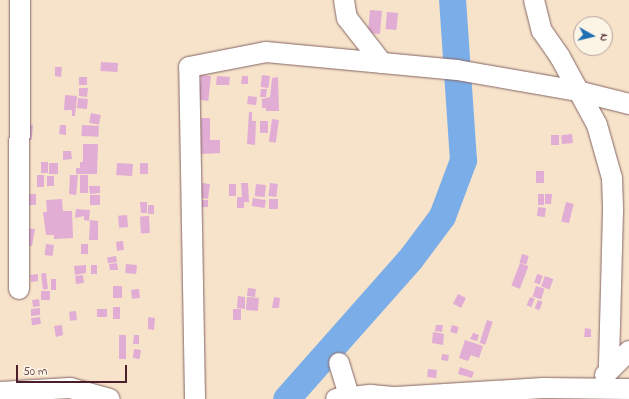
<!DOCTYPE html>
<html>
<head>
<meta charset="utf-8">
<style>
  body { margin:0 }
  #map { position:relative; width:629px; height:399px; overflow:hidden; background:#f6e3ca; font-family:"Indie Flower",sans-serif }
  div>[style] { position:absolute }
  [style*='--x'] { left:calc(var(--x)*1px); top:calc(var(--y)*1px); width:calc(var(--w)*1px); rotate:calc(var(--a)*1deg) }
  .river>* { height:27px; margin:-13.5px; padding:0 13.5px; transform-origin:13.5px; border-radius:13.5px; background:#7baee8 }
  .building>* { inset:0; background:#e1add5; transform-origin:0 0 }
  .roads { filter:drop-shadow(0 0 1px #866463) drop-shadow(0 0 1px #866463) }
  .minor>* { height:20px; margin:-10px; padding:0 10px; transform-origin:10px; border-radius:10px; background:#fff }
  span { translate:-50% -50%; white-space:nowrap; text-align:center; line-height:1.15; -webkit-text-stroke:4px #fcf5e5; paint-order:stroke }
  .north { position:absolute; left:573px; top:16px; width:40px; height:40px; box-sizing:border-box; background:#fcf5e5; border:1px solid #b59f9b; border-radius:50%; rotate:98deg; font-size:11px; font-weight:700; line-height:16px; text-align:center; color:#4a1f2b }
  .north::after { content:''; display:block; margin:auto; width:14px; height:18px; background:#1f6fb2; clip-path:polygon(50% 0,100% 100%,50% 72%,0 100%) }
  .scale { position:absolute; left:16px; top:365px; width:111px; height:18px; box-sizing:border-box; border:2px solid #4a1f2b; border-top:0; padding-left:5px; font-size:12px; line-height:14px; white-space:nowrap; color:#4a1f2b; -webkit-text-stroke:3px #fcf5e5; paint-order:stroke }
</style>
</head>
<body>
<div id="map">
  <div class="river">
    <div style="--x:286;--y:399;--w:187;--a:-48.5"></div>
    <div style="--x:410;--y:259;--w:54;--a:-53.3"></div>
    <div style="--x:442;--y:216;--w:60;--a:-69.4"></div>
    <div style="--x:463;--y:160;--w:160;--a:-93.9"></div>
  </div>
  <div class="building">
    <div style="left:370px;top:10px;width:12px;height:23px;rotate:5deg"></div>
    <div style="left:387px;top:12px;width:11px;height:17px;rotate:5deg"></div>
    <div style="left:101px;top:62px;width:17px;height:9px;rotate:3deg"></div>
    <div style="clip-path:polygon(55px 67px,62px 67px,61px 77px,55px 76px)"></div>
    <div style="left:201px;top:75px;width:10px;height:25px;rotate:6deg"></div>
    <div style="left:262px;top:75px;width:8px;height:12px;rotate:7deg"></div>
    <div style="clip-path:polygon(217px 76px,230px 77px,229px 85px,216px 85px)"></div>
    <div style="clip-path:polygon(242px 76px,248px 76px,248px 84px,241px 84px)"></div>
    <div style="left:79px;top:77px;width:8px;height:8px"></div>
    <div style="clip-path:polygon(278px 77px,279px 111px,266px 111px,266px 108px,262px 108px,262px 99px,270px 97px,272px 78px)"></div>
    <div style="clip-path:polygon(79px 88px,88px 88px,87px 97px,79px 96px)"></div>
    <div style="clip-path:polygon(261px 89px,267px 89px,266px 97px,260px 97px)"></div>
    <div style="clip-path:polygon(65px 95px,77px 96px,75px 116px,72px 116px,72px 110px,64px 110px)"></div>
    <div style="left:248px;top:96px;width:9px;height:8px;rotate:6deg"></div>
    <div style="left:78px;top:98px;width:10px;height:10px;rotate:6deg"></div>
    <div style="clip-path:polygon(249px 112px,252px 112px,252px 121px,256px 121px,255px 145px,247px 144px)"></div>
    <div style="left:91px;top:113px;width:10px;height:10px;rotate:11deg"></div>
    <div style="clip-path:polygon(201px 118px,210px 118px,210px 140px,220px 140px,220px 153px,201px 154px)"></div>
    <div style="left:272px;top:119px;width:7px;height:23px;rotate:8deg"></div>
    <div style="left:260px;top:121px;width:8px;height:12px"></div>
    <div style="left:22px;top:124px;width:11px;height:15px;rotate:5deg"></div>
    <div style="clip-path:polygon(60px 125px,66px 125px,66px 135px,59px 134px)"></div>
    <div style="left:82px;top:125px;width:17px;height:11px;rotate:3deg"></div>
    <div style="left:572px;top:134px;width:9px;height:11px;rotate:84deg"></div>
    <div style="left:551px;top:135px;width:8px;height:10px"></div>
    <div style="clip-path:polygon(83px 144px,98px 144px,97px 174px,76px 174px,76px 168px,80px 168px,80px 162px,83px 162px)"></div>
    <div style="clip-path:polygon(63px 151px,71px 151px,72px 159px,63px 160px)"></div>
    <div style="left:41px;top:162px;width:7px;height:11px"></div>
    <div style="left:49px;top:163px;width:9px;height:11px"></div>
    <div style="left:117px;top:163px;width:16px;height:12px;rotate:4deg"></div>
    <div style="left:140px;top:163px;width:8px;height:11px"></div>
    <div style="left:536px;top:171px;width:8px;height:12px"></div>
    <div style="left:37px;top:175px;width:7px;height:12px"></div>
    <div style="clip-path:polygon(70px 175px,78px 175px,76px 195px,69px 194px)"></div>
    <div style="left:80px;top:175px;width:8px;height:18px"></div>
    <div style="left:47px;top:176px;width:7px;height:10px"></div>
    <div style="left:202px;top:183px;width:8px;height:15px;rotate:7deg"></div>
    <div style="clip-path:polygon(241px 183px,248px 183px,249px 202px,244px 202px,244px 208px,237px 208px,237px 197px,242px 197px)"></div>
    <div style="left:270px;top:183px;width:8px;height:13px;rotate:7deg"></div>
    <div style="left:229px;top:184px;width:7px;height:12px"></div>
    <div style="left:256px;top:184px;width:10px;height:12px;rotate:6deg"></div>
    <div style="clip-path:polygon(89px 186px,100px 186px,100px 193px,90px 194px)"></div>
    <div style="left:36px;top:194px;width:11px;height:14px;rotate:90deg"></div>
    <div style="left:538px;top:194px;width:6px;height:11px"></div>
    <div style="clip-path:polygon(545px 194px,552px 194px,551px 204px,545px 204px)"></div>
    <div style="left:90px;top:195px;width:10px;height:10px"></div>
    <div style="left:253px;top:198px;width:13px;height:8px;rotate:9deg"></div>
    <div style="clip-path:polygon(62px 199px,63px 211px,72px 211px,73px 238px,54px 239px,54px 235px,46px 235px,43px 212px,47px 212px,46px 200px)"></div>
    <div style="left:269px;top:199px;width:9px;height:10px"></div>
    <div style="left:202px;top:200px;width:6px;height:7px"></div>
    <div style="clip-path:polygon(140px 202px,147px 202px,147px 213px,141px 213px)"></div>
    <div style="left:566px;top:202px;width:8px;height:20px;rotate:14deg"></div>
    <div style="left:148px;top:205px;width:6px;height:9px"></div>
    <div style="left:538px;top:207px;width:8px;height:9px;rotate:7deg"></div>
    <div style="clip-path:polygon(76px 209px,90px 210px,89px 221px,84px 220px,84px 216px,75px 218px)"></div>
    <div style="left:127px;top:215px;width:12px;height:9px;rotate:85deg"></div>
    <div style="left:149px;top:216px;width:17px;height:9px;rotate:87deg"></div>
    <div style="clip-path:polygon(90px 220px,98px 221px,98px 240px,89px 240px)"></div>
    <div style="clip-path:polygon(23px 228px,35px 229px,32px 246px,28px 246px)"></div>
    <div style="left:123px;top:241px;width:9px;height:7px;rotate:84deg"></div>
    <div style="left:46px;top:244px;width:8px;height:11px;rotate:7deg"></div>
    <div style="left:81px;top:244px;width:7px;height:10px"></div>
    <div style="left:522px;top:254px;width:7px;height:9px;rotate:16deg"></div>
    <div style="left:116px;top:256px;width:6px;height:9px;rotate:81deg"></div>
    <div style="clip-path:polygon(117px 263px,118px 270px,110px 270px,109px 264px)"></div>
    <div style="left:520px;top:263px;width:9px;height:24px;rotate:21deg"></div>
    <div style="left:126px;top:264px;width:11px;height:9px;rotate:5deg"></div>
    <div style="clip-path:polygon(86px 265px,86px 273px,75px 275px,74px 266px)"></div>
    <div style="left:91px;top:265px;width:6px;height:9px"></div>
    <div style="left:46px;top:273px;width:16px;height:5px;rotate:83deg"></div>
    <div style="clip-path:polygon(38px 274px,38px 281px,31px 282px,30px 275px)"></div>
    <div style="left:537px;top:274px;width:6px;height:9px;rotate:18deg"></div>
    <div style="left:83px;top:275px;width:8px;height:8px;rotate:83deg"></div>
    <div style="left:545px;top:276px;width:9px;height:11px;rotate:21deg"></div>
    <div style="left:51px;top:279px;width:5px;height:11px"></div>
    <div style="left:113px;top:286px;width:9px;height:12px"></div>
    <div style="left:536px;top:286px;width:9px;height:11px;rotate:18deg"></div>
    <div style="left:248px;top:288px;width:8px;height:8px;rotate:7deg"></div>
    <div style="left:139px;top:289px;width:9px;height:8px;rotate:84deg"></div>
    <div style="left:41px;top:291px;width:9px;height:9px"></div>
    <div style="left:458px;top:294px;width:9px;height:11px;rotate:27deg"></div>
    <div style="clip-path:polygon(238px 296px,245px 297px,245px 309px,237px 308px)"></div>
    <div style="left:247px;top:297px;width:12px;height:13px;rotate:5deg"></div>
    <div style="clip-path:polygon(274px 297px,280px 298px,279px 308px,272px 308px)"></div>
    <div style="left:530px;top:297px;width:5px;height:9px;rotate:22deg"></div>
    <div style="left:39px;top:299px;width:7px;height:7px;rotate:82deg"></div>
    <div style="left:538px;top:300px;width:5px;height:9px;rotate:22deg"></div>
    <div style="left:113px;top:307px;width:7px;height:12px"></div>
    <div style="clip-path:polygon(40px 308px,40px 315px,31px 316px,31px 309px)"></div>
    <div style="left:107px;top:309px;width:8px;height:10px;rotate:90deg"></div>
    <div style="left:233px;top:309px;width:8px;height:11px"></div>
    <div style="left:76px;top:311px;width:9px;height:7px;rotate:84deg"></div>
    <div style="left:40px;top:317px;width:7px;height:9px;rotate:82deg"></div>
    <div style="clip-path:polygon(148px 317px,155px 318px,154px 330px,148px 329px)"></div>
    <div style="left:487px;top:320px;width:6px;height:24px;rotate:18deg"></div>
    <div style="clip-path:polygon(62px 325px,63px 335px,56px 337px,54px 326px)"></div>
    <div style="clip-path:polygon(436px 325px,443px 325px,442px 332px,435px 331px)"></div>
    <div style="left:452px;top:325px;width:7px;height:7px;rotate:16deg"></div>
    <div style="clip-path:polygon(585px 328px,591px 329px,591px 337px,584px 337px)"></div>
    <div style="clip-path:polygon(433px 332px,444px 334px,443px 345px,432px 343px)"></div>
    <div style="clip-path:polygon(473px 333px,479px 335px,477px 341px,470px 339px)"></div>
    <div style="left:119px;top:335px;width:7px;height:24px"></div>
    <div style="clip-path:polygon(134px 335px,139px 335px,139px 344px,133px 344px)"></div>
    <div style="clip-path:polygon(465px 340px,483px 346px,479px 358px,471px 355px,468px 361px,459px 358px)"></div>
    <div style="left:134px;top:349px;width:7px;height:9px;rotate:8deg"></div>
    <div style="left:442px;top:354px;width:7px;height:6px;rotate:8deg"></div>
    <div style="clip-path:polygon(460px 367px,474px 372px,472px 378px,458px 374px)"></div>
    <div style="left:428px;top:369px;width:9px;height:8px;rotate:6deg"></div>
  </div>
  <div class="roads">
    <div class="minor">
      <div style="--x:344;--y:0;--w:18;--a:81"></div>
      <div style="--x:347;--y:18;--w:57;--a:52.1"></div>
      <div style="--x:534;--y:0;--w:32;--a:76"></div>
      <div style="--x:542;--y:31;--w:32;--a:55"></div>
      <div style="--x:560;--y:57;--w:77;--a:61.4"></div>
      <div style="--x:597;--y:125;--w:55;--a:74.2"></div>
      <div style="--x:612;--y:178;--w:33;--a:88"></div>
      <div style="--x:613;--y:211;--w:158;--a:91.5"></div>
      <div style="--x:19;--y:289;--w:289;--a:-89.8"></div>
      <div style="--x:339;--y:363;--w:38;--a:73"></div>
      <div style="--x:605;--y:375;--w:34;--a:-45"></div>
      <div style="--x:0;--y:392;--w:70;--a:-3.3"></div>
      <div style="--x:70;--y:388;--w:41;--a:15.4"></div>
      <div style="--x:195;--y:399;--w:332;--a:-91"></div>
      <div style="--x:189;--y:67;--w:78;--a:-11"></div>
      <div style="--x:266;--y:52;--w:192;--a:5.4"></div>
      <div style="--x:457;--y:70;--w:122;--a:9.9"></div>
      <div style="--x:577;--y:91;--w:54;--a:14"></div>
      <div style="--x:336;--y:399;--w:35;--a:-7"></div>
      <div style="--x:371;--y:395;--w:25;--a:5"></div>
      <div style="--x:396;--y:397;--w:147;--a:-3.5"></div>
      <div style="--x:543;--y:388;--w:86;--a:0.7"></div>
    </div>
  </div>
  <div class="north">N</div>
  <div class="scale">50 m</div>
</div>
</body>
</html>
